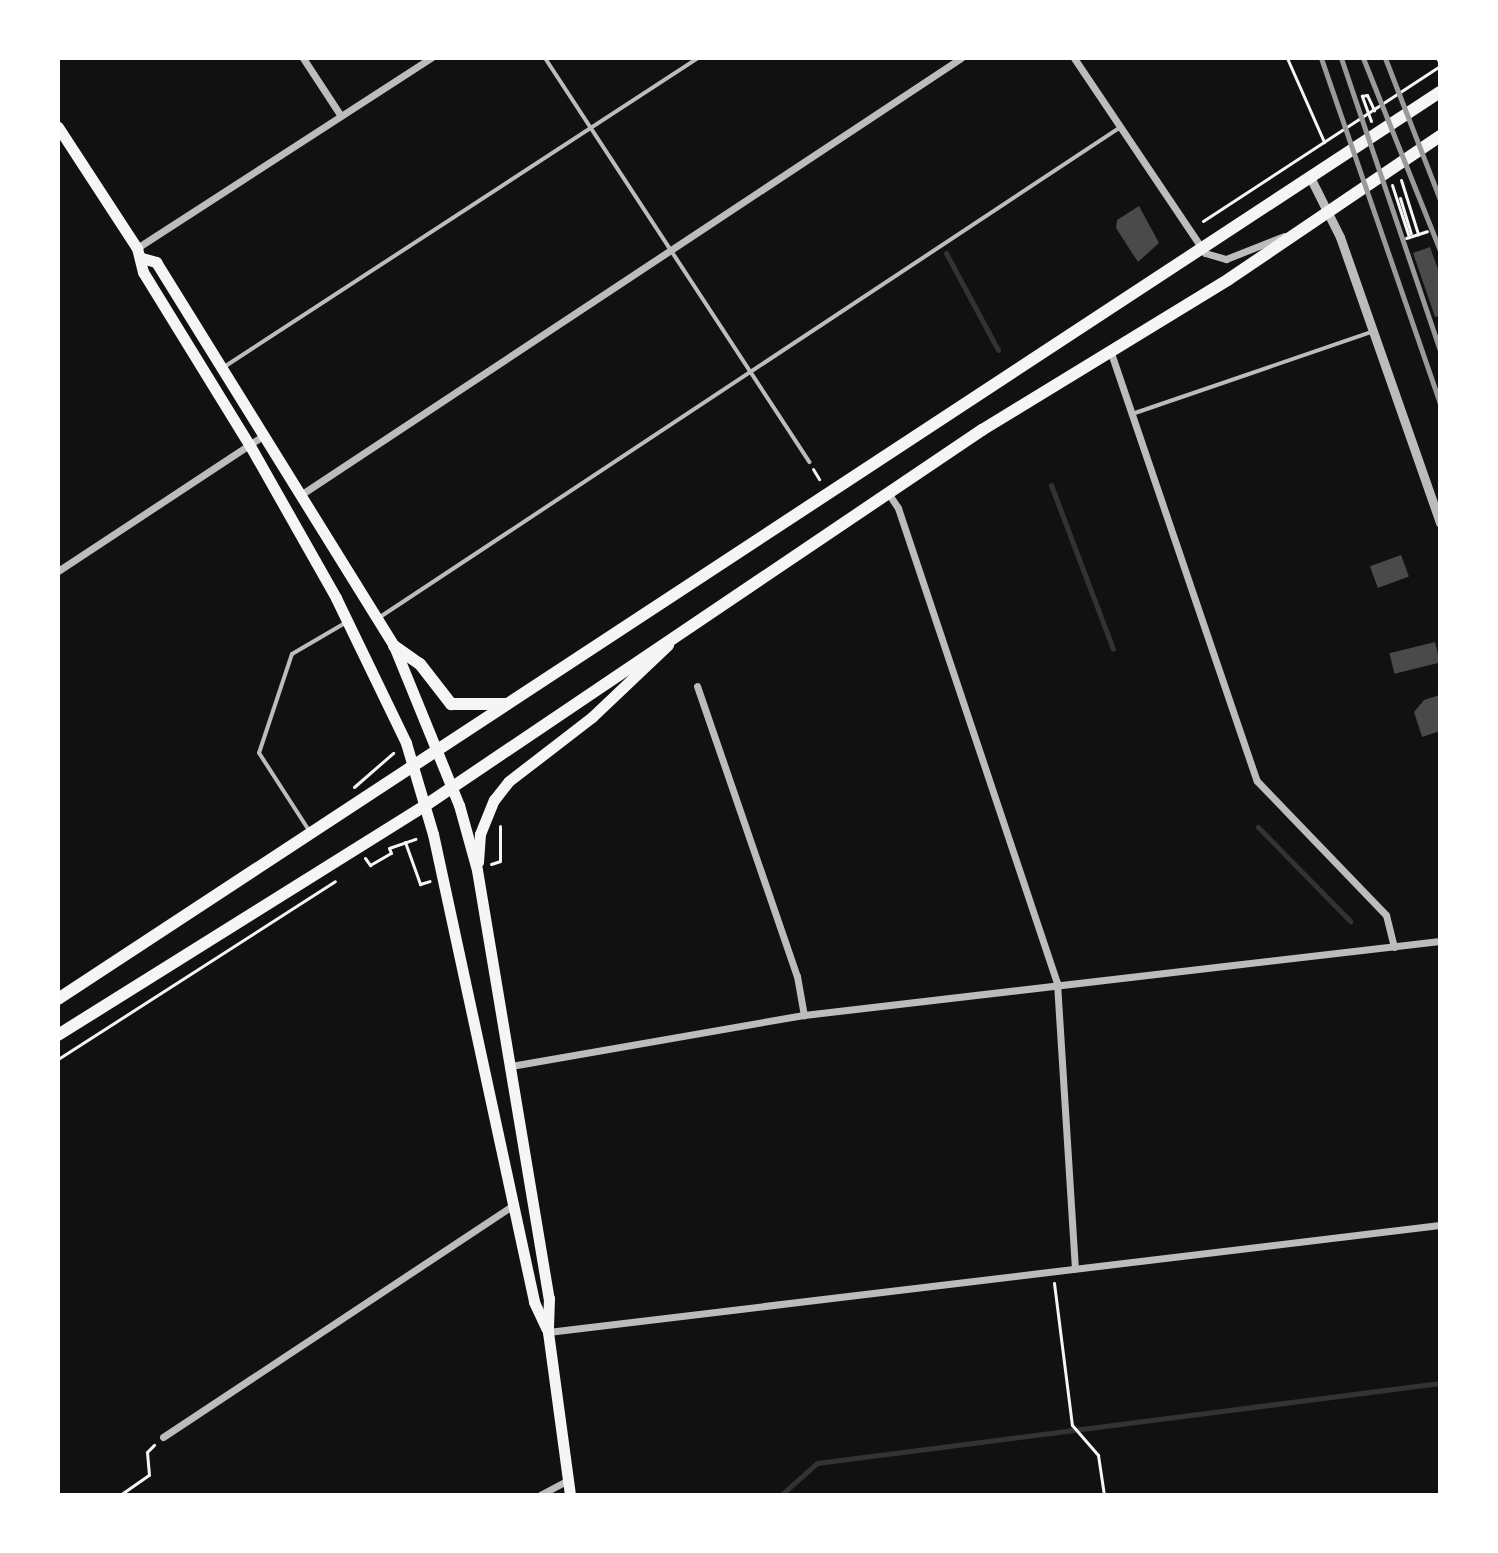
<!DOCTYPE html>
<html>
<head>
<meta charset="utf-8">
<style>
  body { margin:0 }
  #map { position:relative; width:1498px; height:1553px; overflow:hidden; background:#111; font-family:"Crimson Pro",serif }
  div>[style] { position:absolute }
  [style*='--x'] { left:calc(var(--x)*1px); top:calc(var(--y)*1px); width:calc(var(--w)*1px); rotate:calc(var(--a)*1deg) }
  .stream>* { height:5px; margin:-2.5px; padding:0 2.5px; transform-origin:2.5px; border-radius:2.5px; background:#333 }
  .building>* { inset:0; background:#4a4a4a; transform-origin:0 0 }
  .path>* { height:3px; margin:-1.5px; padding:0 1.5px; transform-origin:1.5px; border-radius:1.5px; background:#f5f5f5 }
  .service>* { height:4px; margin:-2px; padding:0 2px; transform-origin:2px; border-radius:2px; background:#bcbcbc }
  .minor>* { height:7px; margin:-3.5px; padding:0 3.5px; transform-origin:3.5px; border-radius:3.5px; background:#bcbcbc }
  .tertiary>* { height:9px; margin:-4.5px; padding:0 4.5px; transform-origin:4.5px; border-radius:4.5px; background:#bcbcbc }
  .primary>* { height:11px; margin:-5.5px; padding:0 5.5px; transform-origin:5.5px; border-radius:5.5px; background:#f5f5f5 }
  .trunk>* { height:12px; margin:-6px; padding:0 6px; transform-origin:6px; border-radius:6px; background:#f5f5f5 }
  .rail>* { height:5px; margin:-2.5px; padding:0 2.5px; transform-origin:2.5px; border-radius:2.5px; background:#9a9a9a }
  span { translate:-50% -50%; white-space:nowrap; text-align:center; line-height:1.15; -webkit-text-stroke:6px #fff; paint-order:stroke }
  .frame { position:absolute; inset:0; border:60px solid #fff; pointer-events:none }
</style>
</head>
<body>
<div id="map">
  <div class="stream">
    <div style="--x:946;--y:253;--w:110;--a:61.8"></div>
    <div style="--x:1051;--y:485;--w:175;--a:69.3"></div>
    <div style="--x:1258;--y:827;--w:132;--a:45.6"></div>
    <div style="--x:781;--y:1495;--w:48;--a:-41.6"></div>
    <div style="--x:817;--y:1463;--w:628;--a:-7.32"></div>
  </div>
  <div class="building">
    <div style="clip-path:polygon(1139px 206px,1159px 243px,1138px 262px,1116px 228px,1117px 220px)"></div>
    <div style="clip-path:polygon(1430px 247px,1440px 275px,1440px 316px,1435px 317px,1413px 253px)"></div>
    <div style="left:1401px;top:555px;width:23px;height:33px;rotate:70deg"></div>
    <div style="left:1435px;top:642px;width:21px;height:47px;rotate:76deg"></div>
    <div style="clip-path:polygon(1440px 695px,1440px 731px,1422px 737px,1414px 712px,1424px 700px)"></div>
  </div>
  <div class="path">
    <div style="--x:1287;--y:58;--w:92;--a:66.2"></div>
    <div style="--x:1437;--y:58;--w:6;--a:59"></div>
    <div style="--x:1371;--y:121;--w:27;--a:-110"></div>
    <div style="--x:1362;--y:96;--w:5;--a:-11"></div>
    <div style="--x:1367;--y:95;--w:17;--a:65"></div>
    <div style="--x:1401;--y:180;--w:57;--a:72.5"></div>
    <div style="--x:1392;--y:185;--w:55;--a:71.9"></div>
    <div style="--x:1400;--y:198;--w:37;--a:73"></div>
    <div style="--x:1203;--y:221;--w:283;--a:-33.2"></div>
    <div style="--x:1406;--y:238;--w:22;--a:-18"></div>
    <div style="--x:813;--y:469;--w:12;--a:59"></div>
    <div style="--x:354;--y:787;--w:52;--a:-41.1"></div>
    <div style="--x:405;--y:842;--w:45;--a:70.3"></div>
    <div style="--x:420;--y:884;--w:10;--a:-17"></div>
    <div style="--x:365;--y:858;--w:9;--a:54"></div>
    <div style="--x:370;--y:865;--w:24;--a:-30"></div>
    <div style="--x:391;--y:853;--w:5;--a:-112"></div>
    <div style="--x:389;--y:848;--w:28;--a:-19"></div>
    <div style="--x:491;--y:864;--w:9;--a:-18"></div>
    <div style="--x:500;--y:861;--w:35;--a:-90"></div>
    <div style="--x:58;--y:1059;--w:329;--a:-32.7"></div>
    <div style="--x:1054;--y:1283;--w:143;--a:82.8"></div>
    <div style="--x:1072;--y:1425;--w:40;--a:49"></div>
    <div style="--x:1098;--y:1455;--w:40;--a:81.5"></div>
    <div style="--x:120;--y:1495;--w:35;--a:-35"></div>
    <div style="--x:149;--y:1475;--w:23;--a:-95"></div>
    <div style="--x:147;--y:1452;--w:10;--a:-45"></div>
  </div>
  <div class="service">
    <div style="--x:545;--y:58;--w:483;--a:56.8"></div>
    <div style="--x:224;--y:367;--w:566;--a:-33.1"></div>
    <div style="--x:1132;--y:414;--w:254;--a:-18.9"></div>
    <div style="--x:380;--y:617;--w:886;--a:-33.49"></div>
    <div style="--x:310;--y:832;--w:94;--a:-122.8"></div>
    <div style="--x:259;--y:753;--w:104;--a:-71.6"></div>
    <div style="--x:292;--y:654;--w:61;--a:-30.3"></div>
  </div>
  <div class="minor">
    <div style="--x:303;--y:58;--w:69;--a:56.8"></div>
    <div style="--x:1074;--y:58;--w:235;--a:56.1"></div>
    <div style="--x:1205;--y:253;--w:22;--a:16"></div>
    <div style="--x:1226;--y:259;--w:62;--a:-21.6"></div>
    <div style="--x:137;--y:248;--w:350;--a:-32.9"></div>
    <div style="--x:1110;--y:350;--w:455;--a:71.2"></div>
    <div style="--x:1257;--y:781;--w:186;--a:46.1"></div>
    <div style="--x:1386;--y:915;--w:33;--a:76"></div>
    <div style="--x:888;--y:493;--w:18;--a:56"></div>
    <div style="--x:898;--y:508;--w:501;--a:71.49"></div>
    <div style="--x:1057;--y:983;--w:286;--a:86.4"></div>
    <div style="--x:302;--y:494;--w:790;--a:-33.49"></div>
    <div style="--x:58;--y:571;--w:247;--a:-33.4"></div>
    <div style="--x:697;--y:686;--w:307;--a:71"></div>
    <div style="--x:797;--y:976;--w:40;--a:80"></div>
    <div style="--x:511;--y:1066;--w:297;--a:-9.9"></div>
    <div style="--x:804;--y:1015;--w:640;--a:-6.64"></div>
    <div style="--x:548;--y:1332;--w:898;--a:-6.84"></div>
    <div style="--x:163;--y:1437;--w:419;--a:-33.5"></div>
    <div style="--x:540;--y:1495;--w:32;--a:-28"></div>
  </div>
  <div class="tertiary">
    <div style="--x:1310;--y:177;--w:67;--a:63.4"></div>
    <div style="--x:1340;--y:237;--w:303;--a:70.7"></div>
  </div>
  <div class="primary">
    <div style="--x:58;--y:127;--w:145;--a:56.9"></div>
    <div style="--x:137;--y:248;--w:25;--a:76"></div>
    <div style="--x:143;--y:272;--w:202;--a:58.4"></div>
    <div style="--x:249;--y:444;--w:177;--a:60.5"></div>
    <div style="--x:336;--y:598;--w:161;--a:64.2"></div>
    <div style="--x:406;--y:743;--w:95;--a:73.5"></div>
    <div style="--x:433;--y:834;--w:479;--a:77.8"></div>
    <div style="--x:534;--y:1302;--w:29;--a:65"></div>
    <div style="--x:142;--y:258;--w:15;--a:16"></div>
    <div style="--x:156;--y:262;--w:452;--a:58.2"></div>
    <div style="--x:394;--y:646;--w:172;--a:67.8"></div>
    <div style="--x:459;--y:805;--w:67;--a:74.5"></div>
    <div style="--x:477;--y:870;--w:434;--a:80.5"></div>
    <div style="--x:549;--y:1298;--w:34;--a:92"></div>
    <div style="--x:548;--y:1332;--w:164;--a:82.3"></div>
    <div style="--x:478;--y:862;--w:28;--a:-86"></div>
    <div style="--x:480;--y:834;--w:37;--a:-68"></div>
    <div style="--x:494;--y:800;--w:24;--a:-52"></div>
    <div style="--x:509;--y:781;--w:105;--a:-37.6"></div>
    <div style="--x:592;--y:717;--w:105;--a:-43.5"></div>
  </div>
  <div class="trunk">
    <div style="--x:394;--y:646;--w:32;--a:35"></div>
    <div style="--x:420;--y:664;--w:51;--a:52.2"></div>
    <div style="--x:451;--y:704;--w:56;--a:0"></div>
    <div style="--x:58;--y:999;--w:1653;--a:-33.28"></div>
    <div style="--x:58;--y:1035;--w:434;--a:-32"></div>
    <div style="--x:426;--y:805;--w:671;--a:-34"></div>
    <div style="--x:982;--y:430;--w:289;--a:-31.4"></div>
    <div style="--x:1229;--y:279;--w:255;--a:-34.1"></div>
  </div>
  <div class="rail">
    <div style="--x:1321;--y:58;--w:366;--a:71"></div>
    <div style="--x:1341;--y:58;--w:308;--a:71.3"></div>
    <div style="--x:1363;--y:58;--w:208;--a:68.2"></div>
    <div style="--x:1385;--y:58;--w:152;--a:68.8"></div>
  </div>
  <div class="frame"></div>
</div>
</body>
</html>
